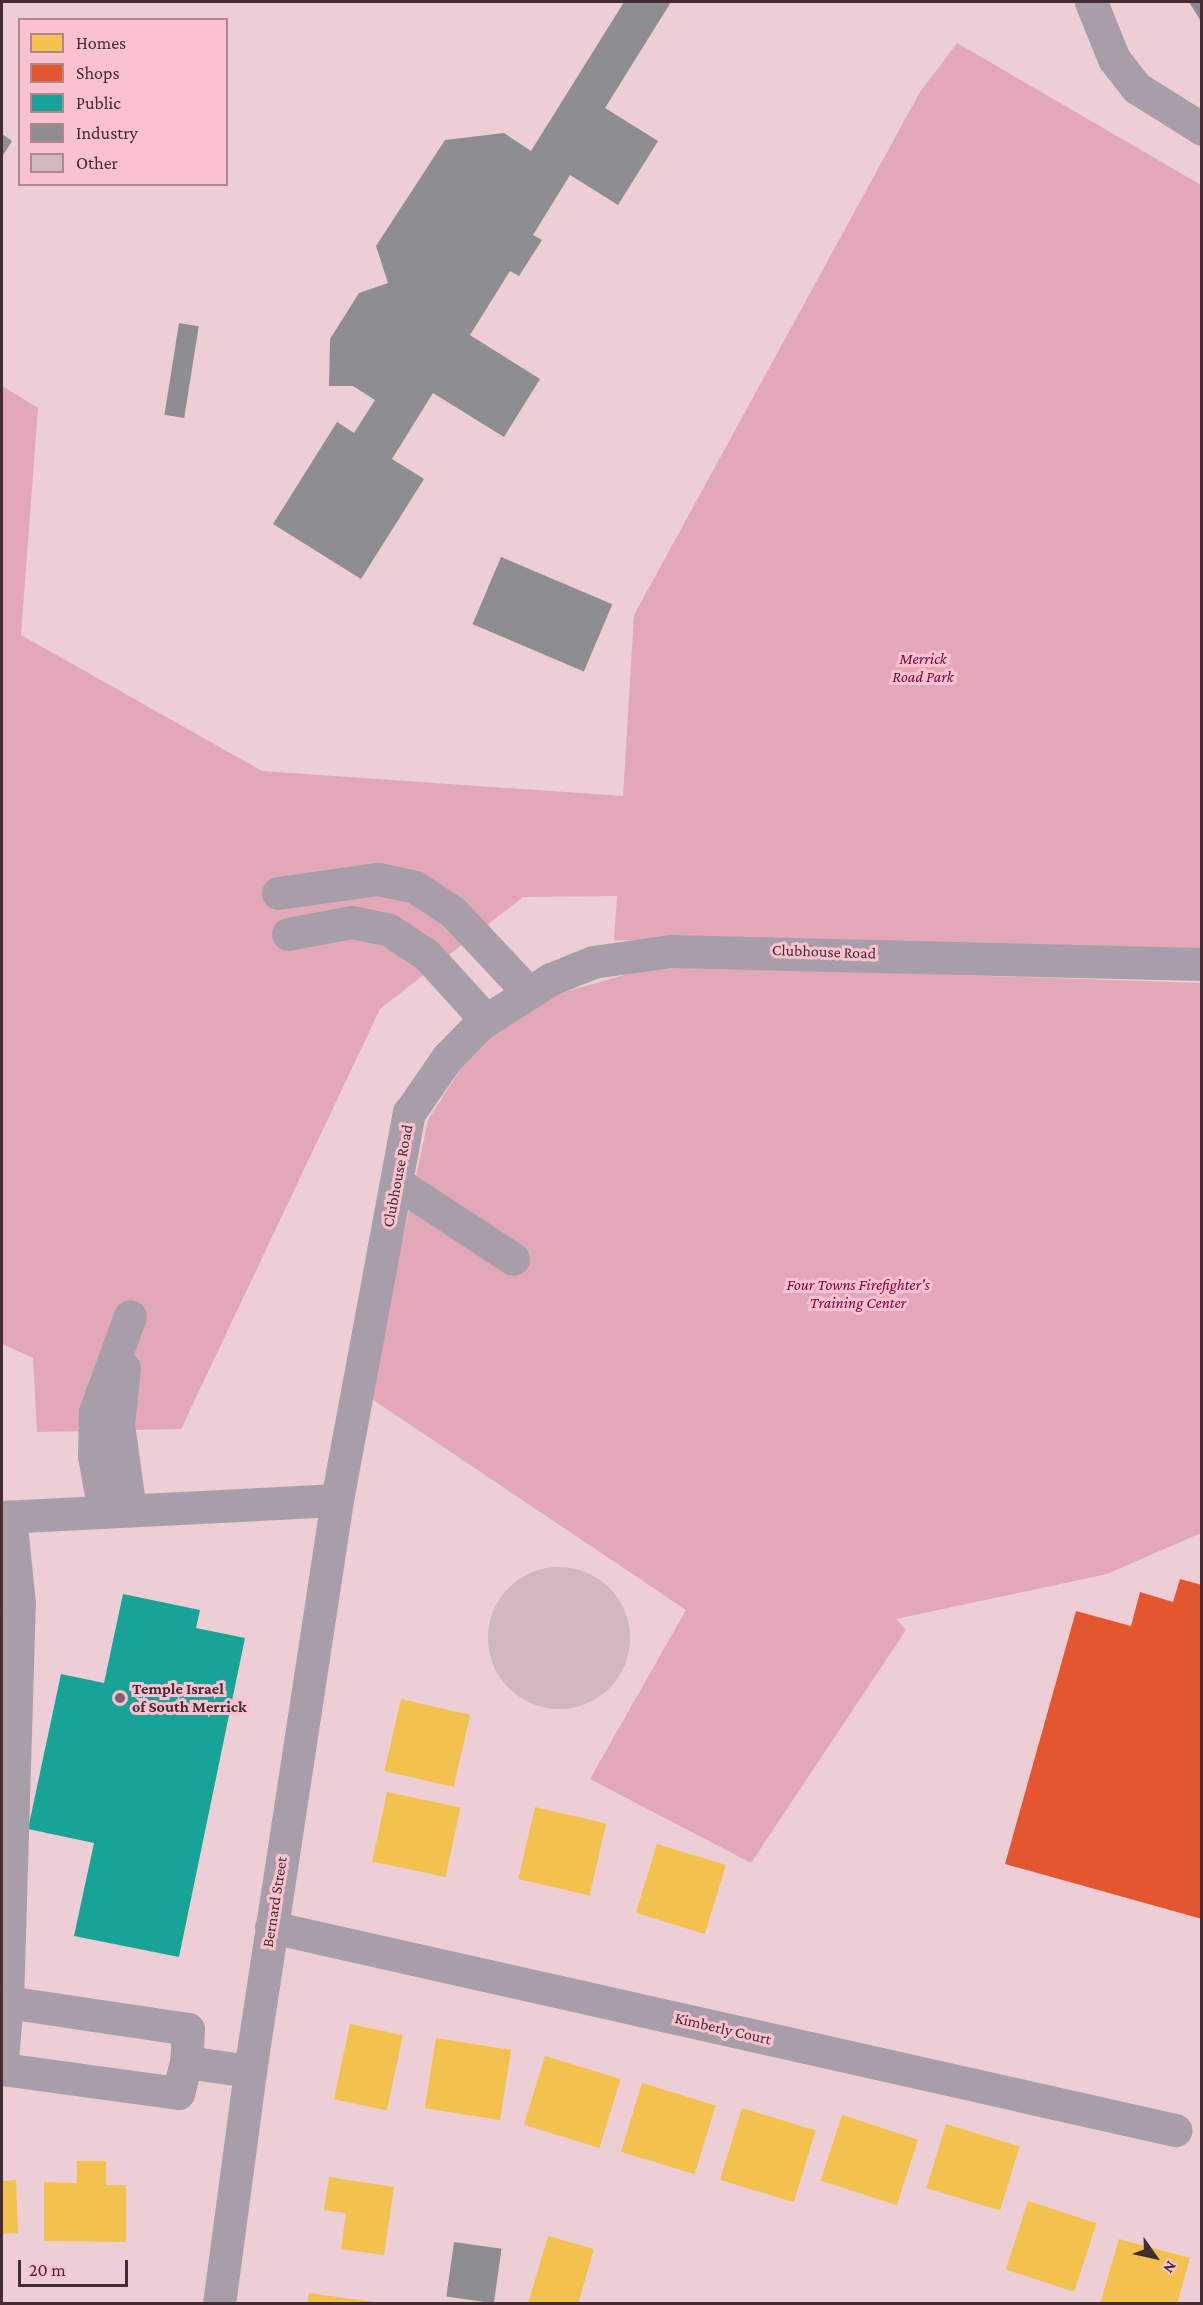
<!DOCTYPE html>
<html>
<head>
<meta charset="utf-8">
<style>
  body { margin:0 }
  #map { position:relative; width:1203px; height:2305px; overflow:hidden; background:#edced5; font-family:"Crimson Pro",serif }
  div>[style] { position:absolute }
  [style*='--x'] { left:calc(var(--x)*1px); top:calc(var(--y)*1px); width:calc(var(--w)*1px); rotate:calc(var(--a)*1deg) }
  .green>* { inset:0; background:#e2a8b7 }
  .homes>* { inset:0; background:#f2c14e; transform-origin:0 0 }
  .shops>* { inset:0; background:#e4572e }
  .public>* { inset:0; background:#17a398 }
  .industry>* { inset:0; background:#8d8d92; transform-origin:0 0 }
  .building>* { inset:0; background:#d0b8bd }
  .round { border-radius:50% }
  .minor>* { height:33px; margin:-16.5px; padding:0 16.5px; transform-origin:16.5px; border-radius:16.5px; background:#a79eaa }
  .dots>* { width:16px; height:16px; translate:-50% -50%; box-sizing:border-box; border:3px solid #fac1cf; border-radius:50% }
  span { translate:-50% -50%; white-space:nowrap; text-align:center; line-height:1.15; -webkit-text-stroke:6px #fac1cf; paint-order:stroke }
  .park-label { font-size:16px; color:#7e003b; font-style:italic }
  .street-label { font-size:16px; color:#432d33 }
  .poi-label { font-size:16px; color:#432d33; font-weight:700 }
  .left { translate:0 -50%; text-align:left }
  .frame { position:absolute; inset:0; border:3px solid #432d33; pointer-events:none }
  .legend { position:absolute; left:18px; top:18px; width:210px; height:168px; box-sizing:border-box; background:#fac1cf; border:2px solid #b18691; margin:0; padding:8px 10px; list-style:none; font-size:18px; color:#432d33 }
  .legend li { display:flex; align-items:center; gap:12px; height:30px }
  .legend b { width:30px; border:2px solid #b18691 }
  .north { position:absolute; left:1125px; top:2227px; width:60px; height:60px; -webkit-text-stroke:4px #fac1cf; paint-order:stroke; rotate:124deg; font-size:16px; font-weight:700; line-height:24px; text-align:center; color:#432d33 }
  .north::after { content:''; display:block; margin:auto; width:21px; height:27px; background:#432d33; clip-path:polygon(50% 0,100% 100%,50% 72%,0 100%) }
  .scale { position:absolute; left:18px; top:2260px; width:110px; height:27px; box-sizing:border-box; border:3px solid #432d33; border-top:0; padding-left:8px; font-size:18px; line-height:21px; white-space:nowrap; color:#432d33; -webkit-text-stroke:4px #fac1cf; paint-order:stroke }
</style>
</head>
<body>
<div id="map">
  <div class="green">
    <div style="clip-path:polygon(957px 43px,1201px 185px,1201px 954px,614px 940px,617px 896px,523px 897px,380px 1009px,181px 1429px,37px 1432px,33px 1358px,2px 1344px,2px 386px,38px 408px,21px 635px,262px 771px,623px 796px,634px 615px,920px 92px)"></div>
    <div style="clip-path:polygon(660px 965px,1201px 983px,1201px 1533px,1107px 1574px,896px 1619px,906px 1630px,751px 1863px,590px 1779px,686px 1610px,369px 1397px,428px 1120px,472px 1051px,543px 998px)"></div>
  </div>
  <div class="homes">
    <div style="left:401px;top:1699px;width:71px;height:74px;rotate:13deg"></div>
    <div style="left:387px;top:1792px;width:75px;height:71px;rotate:12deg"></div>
    <div style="left:535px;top:1807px;width:73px;height:74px;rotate:13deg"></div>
    <div style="left:657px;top:1844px;width:72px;height:72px;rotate:17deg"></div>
    <div style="left:350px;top:2024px;width:54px;height:77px;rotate:12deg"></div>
    <div style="left:436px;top:2038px;width:76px;height:71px;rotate:9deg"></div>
    <div style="left:545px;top:2056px;width:79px;height:72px;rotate:17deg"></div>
    <div style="left:642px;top:2083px;width:77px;height:72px;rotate:17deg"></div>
    <div style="left:742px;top:2108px;width:77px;height:75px;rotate:17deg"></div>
    <div style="left:842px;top:2115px;width:80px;height:69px;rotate:18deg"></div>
    <div style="left:946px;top:2124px;width:77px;height:67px;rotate:17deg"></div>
    <div style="clip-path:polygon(77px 2161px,106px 2161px,106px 2185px,126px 2185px,126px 2242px,44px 2241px,44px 2182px,77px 2183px)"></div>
    <div style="clip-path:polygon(329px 2177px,394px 2187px,384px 2255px,341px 2249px,346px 2213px,324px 2210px)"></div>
    <div style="clip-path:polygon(16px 2180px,18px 2233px,2px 2234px,2px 2181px)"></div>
    <div style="left:1028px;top:2201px;width:72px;height:72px;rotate:18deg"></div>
    <div style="clip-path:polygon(548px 2236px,594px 2249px,578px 2304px,528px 2304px)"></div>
    <div style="clip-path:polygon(1119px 2239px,1190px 2258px,1177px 2304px,1100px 2304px)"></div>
    <div style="clip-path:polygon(309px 2293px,374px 2302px,373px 2304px,307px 2304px)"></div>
  </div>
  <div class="shops">
    <div style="clip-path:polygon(1180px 1579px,1202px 1585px,1202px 1919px,1005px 1864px,1076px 1611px,1131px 1626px,1140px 1592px,1173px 1602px)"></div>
  </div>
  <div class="public">
    <div style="clip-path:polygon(123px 1594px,200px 1610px,196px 1628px,245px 1638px,179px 1957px,74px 1936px,94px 1843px,28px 1829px,61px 1674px,104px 1683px)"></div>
  </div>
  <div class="industry">
    <div style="clip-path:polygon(624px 2px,671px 2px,605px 108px,658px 141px,618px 205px,570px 175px,533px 235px,542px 240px,519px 276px,510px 271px,470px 335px,540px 379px,504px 437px,433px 393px,392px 459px,424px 479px,361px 579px,273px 524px,337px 422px,354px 433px,375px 400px,353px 386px,329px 386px,330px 339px,359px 293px,388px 283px,376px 246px,445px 140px,504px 133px,531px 151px)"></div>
    <div style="clip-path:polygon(1189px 2px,1202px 2px,1202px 23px)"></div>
    <div style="clip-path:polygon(2px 134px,12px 141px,2px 157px)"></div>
    <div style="left:179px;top:323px;width:20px;height:93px;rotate:9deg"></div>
    <div style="left:501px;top:557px;width:121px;height:73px;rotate:23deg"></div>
    <div style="left:454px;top:2242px;width:48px;height:55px;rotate:8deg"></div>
  </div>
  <div class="building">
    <div class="round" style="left:488px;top:1567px;width:142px;height:142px"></div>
  </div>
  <div class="minor">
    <div style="--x:1091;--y:2;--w:61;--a:68"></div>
    <div style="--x:1114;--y:59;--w:37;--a:52"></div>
    <div style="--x:1137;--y:88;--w:77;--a:32.2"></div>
    <div style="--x:278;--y:893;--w:101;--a:-8"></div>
    <div style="--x:378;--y:879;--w:38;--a:12"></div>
    <div style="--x:415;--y:887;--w:45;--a:33.3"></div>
    <div style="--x:453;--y:912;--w:111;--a:46.8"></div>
    <div style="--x:288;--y:934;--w:65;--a:-10.6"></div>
    <div style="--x:352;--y:922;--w:38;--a:12"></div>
    <div style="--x:389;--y:930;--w:45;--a:33.3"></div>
    <div style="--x:427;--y:955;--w:88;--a:47.8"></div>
    <div style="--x:396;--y:1182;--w:140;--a:33.3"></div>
    <div style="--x:124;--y:1368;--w:56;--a:96.1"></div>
    <div style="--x:118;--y:1424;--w:87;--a:82.1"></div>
    <div style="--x:104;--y:1512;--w:57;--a:-100.1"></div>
    <div style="--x:94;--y:1456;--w:44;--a:-88.7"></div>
    <div style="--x:95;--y:1412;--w:102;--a:-70"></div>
    <div style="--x:2;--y:1517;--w:335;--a:-2.9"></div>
    <div style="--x:271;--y:1927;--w:927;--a:12.66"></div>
    <div style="--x:7;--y:2002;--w:398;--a:-88.3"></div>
    <div style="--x:19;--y:1604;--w:88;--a:-95.8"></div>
    <div style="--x:2;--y:2058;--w:56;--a:-84.9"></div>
    <div style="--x:7;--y:2002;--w:183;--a:8.5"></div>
    <div style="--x:188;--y:2029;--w:33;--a:93"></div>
    <div style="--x:186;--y:2062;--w:32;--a:104"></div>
    <div style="--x:178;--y:2093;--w:178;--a:-172.2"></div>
    <div style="--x:186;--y:2062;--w:65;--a:8"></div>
    <div style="--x:219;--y:2304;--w:235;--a:-82.4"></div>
    <div style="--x:250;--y:2071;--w:578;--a:-81.34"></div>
    <div style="--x:337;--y:1500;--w:394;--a:-79.5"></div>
    <div style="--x:409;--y:1113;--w:67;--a:-55.4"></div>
    <div style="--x:447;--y:1058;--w:47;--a:-45.9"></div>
    <div style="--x:480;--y:1024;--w:84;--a:-32.4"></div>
    <div style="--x:551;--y:979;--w:45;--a:-22"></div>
    <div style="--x:593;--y:962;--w:78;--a:-8.1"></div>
    <div style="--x:670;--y:951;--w:532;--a:1.4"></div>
  </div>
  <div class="dots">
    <div style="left:120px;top:1698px;background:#7e656c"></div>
  </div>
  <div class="park-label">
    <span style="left:923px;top:668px">Merrick<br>Road Park</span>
    <span style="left:858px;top:1294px">Four Towns Firefighter's<br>Training Center</span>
  </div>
  <div class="street-label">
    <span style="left:824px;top:952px;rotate:2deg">Clubhouse Road</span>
    <span style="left:398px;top:1176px;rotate:-79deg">Clubhouse Road</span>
    <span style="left:275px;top:1902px;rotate:-81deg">Bernard Street</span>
    <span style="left:723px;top:2029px;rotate:13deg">Kimberly Court</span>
  </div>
  <div class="poi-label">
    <span class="left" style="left:132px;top:1698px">Temple Israel<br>of South Merrick</span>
  </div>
  <div class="frame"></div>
  <ul class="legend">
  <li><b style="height:16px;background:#f2c14e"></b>Homes</li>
  <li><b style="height:16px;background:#e4572e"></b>Shops</li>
  <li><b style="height:16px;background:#17a398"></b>Public</li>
  <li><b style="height:16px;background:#8d8d92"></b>Industry</li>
  <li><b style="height:16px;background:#d0b8bd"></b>Other</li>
  </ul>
  <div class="north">N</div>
  <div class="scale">20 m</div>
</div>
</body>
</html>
